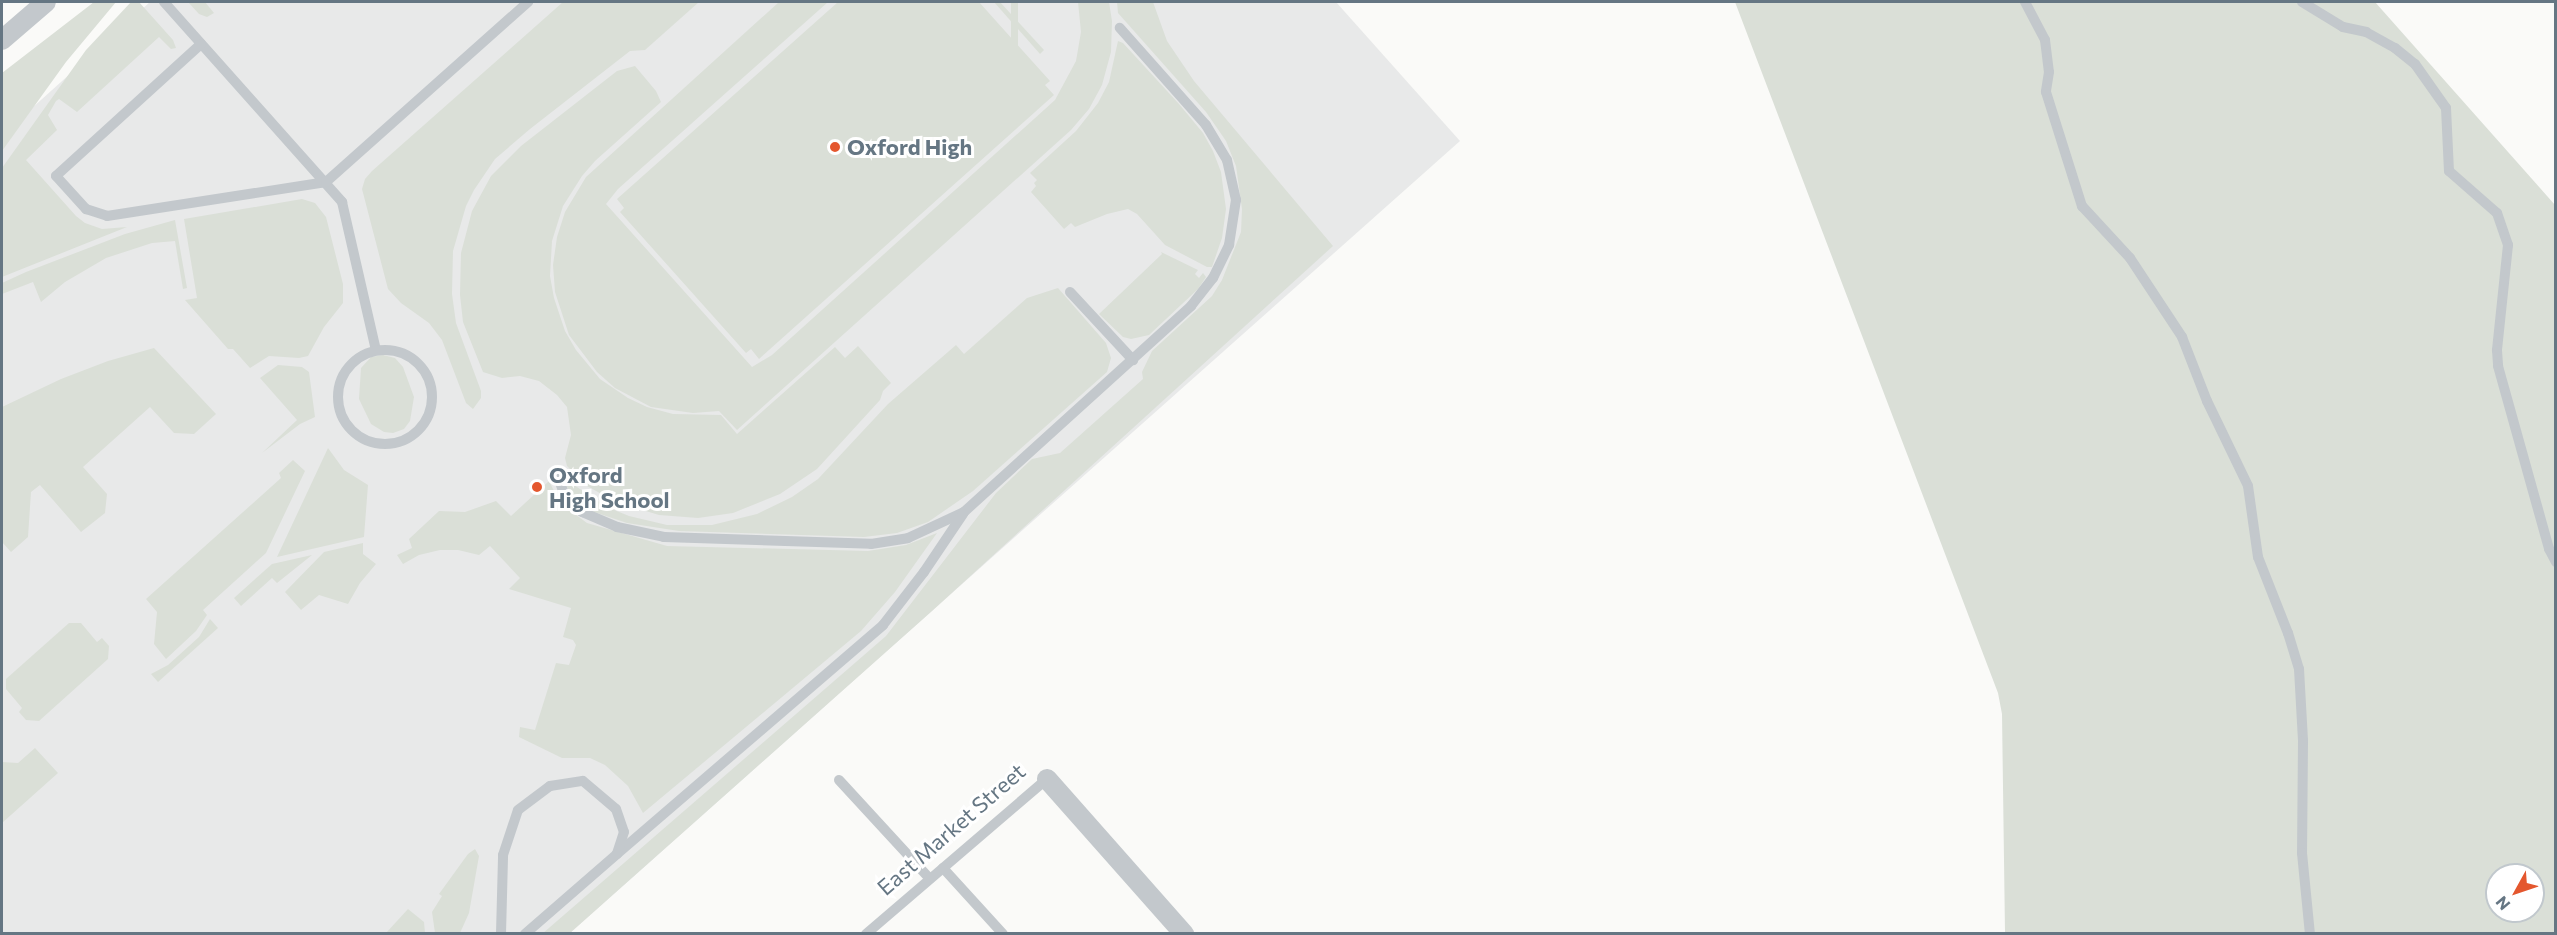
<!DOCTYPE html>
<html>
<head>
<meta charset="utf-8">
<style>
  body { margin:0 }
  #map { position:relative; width:2557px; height:935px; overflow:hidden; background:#fafaf8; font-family:Commissioner,sans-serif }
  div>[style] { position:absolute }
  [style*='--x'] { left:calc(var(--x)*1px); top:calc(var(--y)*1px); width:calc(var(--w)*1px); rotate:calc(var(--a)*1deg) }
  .built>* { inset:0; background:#e8e9e9 }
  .green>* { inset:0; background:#dadfd7; transform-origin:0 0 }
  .lane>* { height:10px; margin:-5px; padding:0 5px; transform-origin:5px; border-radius:5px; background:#c3c8cc }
  .lane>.ring { margin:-5px; padding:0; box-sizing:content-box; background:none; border:10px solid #c3c8cc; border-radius:50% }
  .street>* { height:20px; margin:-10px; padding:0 10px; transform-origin:10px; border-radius:10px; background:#c3c8cc }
  .dots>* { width:16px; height:16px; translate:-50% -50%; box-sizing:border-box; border:3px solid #fff; border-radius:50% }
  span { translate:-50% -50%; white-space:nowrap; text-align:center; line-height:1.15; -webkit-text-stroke:6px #fff; paint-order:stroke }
  .poi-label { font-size:22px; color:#657683; font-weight:700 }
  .left { translate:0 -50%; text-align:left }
  .street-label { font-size:22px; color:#657683 }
  .frame { position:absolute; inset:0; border:3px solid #657683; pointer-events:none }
  .north { position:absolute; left:2485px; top:863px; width:60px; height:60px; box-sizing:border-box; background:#fff; border:2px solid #c1c8cd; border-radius:50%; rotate:230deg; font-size:16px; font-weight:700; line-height:24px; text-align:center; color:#657683 }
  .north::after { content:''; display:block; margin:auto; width:21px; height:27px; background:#e4572e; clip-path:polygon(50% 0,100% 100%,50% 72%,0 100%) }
</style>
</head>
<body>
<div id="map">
  <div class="built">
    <div style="clip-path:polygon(150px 2px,1336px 2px,1460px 141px,570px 933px,2px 934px,2px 135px)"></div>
  </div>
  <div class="green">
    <div style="clip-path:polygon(94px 2px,116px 2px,66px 62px,2px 151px,2px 73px)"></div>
    <div style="clip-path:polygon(131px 2px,139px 2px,173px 40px,176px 48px,171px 49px,159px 37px,77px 112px,59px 99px,56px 101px,48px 115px,57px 130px,26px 160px,76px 216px,85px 223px,102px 229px,127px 227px,2px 277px,2px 168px,86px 50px)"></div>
    <div style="clip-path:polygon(188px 2px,205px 2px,214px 13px,207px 17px,199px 14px)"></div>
    <div style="clip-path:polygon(563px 2px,699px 2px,645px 50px,630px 51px,530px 129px,495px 159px,474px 190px,466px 206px,453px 251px,452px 294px,456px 323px,481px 391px,481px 398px,473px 409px,466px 403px,442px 340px,429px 323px,401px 303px,388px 289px,362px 189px,365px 179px,372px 171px)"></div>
    <div style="clip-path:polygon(779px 2px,828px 2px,618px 189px,606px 204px,752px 367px,772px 355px,1055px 100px,1076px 61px,1081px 32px,1078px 2px,1109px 2px,1112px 21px,1111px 52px,1102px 85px,1089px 109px,1071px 130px,737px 430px,719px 411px,693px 413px,651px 407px,615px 388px,597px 372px,569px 335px,555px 292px,553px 265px,557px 237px,565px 212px,586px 177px)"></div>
    <div style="clip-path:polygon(838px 2px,979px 2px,1050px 81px,1045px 85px,1054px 95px,759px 359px,751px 349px,746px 353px,620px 212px,624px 208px,617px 199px)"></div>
    <div style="clip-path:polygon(994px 2px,1000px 2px,1044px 50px,1040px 54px)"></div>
    <div style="left:1011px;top:2px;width:7px;height:84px"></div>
    <div style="clip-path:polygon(1117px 2px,1153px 2px,1167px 41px,1194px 81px,1333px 246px,932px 611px,570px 933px,542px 934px,886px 636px,996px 493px,1032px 459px,1060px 453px,1143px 379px,1142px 372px,1152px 351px,1212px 296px,1222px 280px,1241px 232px,1242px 209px,1236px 166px,1226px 141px,1206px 112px,1118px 13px)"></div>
    <div style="clip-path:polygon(evenodd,1735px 2px,2375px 2px,2555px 205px,2555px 933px,2005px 933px,2002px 714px,1998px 693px,1735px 2px,2497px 875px,2533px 875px,2533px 911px,2497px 911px,2497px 875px)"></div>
    <div style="clip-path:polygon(1118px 41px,1123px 43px,1179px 104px,1203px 133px,1213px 151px,1221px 172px,1226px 209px,1222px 238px,1212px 267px,1207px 267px,1165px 245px,1137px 214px,1128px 209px,1107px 214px,1075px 227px,1071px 223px,1064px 229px,1031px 192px,1036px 186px,1034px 183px,1037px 180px,1030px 173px,1076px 131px,1098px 103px,1109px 82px)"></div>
    <div style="clip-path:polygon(635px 66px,656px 91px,661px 102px,595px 161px,582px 176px,563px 206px,552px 241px,550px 276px,554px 298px,565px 331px,576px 350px,600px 379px,628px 398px,647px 407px,673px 414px,721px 415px,737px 434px,835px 347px,845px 358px,858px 346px,891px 383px,883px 391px,880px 400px,817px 469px,780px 494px,733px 513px,698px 518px,659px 515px,616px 502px,587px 486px,567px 466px,565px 458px,571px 435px,567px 407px,557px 395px,539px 381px,520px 376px,502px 378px,483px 372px,463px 322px,460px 295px,461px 253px,472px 211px,491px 176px,521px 146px,617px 71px)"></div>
    <div style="clip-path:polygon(302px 199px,315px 203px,326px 217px,343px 284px,343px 303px,324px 327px,308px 356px,299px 358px,269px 356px,250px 368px,233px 349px,228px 349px,185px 300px,197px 298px,184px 219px)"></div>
    <div style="clip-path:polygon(175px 220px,187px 288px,183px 289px,175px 241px,152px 243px,106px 258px,65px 282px,41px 302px,33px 282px,2px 294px,2px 283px,26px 272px,125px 234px)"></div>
    <div style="clip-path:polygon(1161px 252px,1198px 270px,1195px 274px,1199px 278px,1203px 273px,1206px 277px,1198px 289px,1149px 335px,1131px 339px,1123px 337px,1099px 314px,1162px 254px)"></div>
    <div style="clip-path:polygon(1058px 288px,1106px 343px,1111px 358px,1107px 372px,973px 491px,928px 522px,897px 533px,864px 537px,679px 531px,627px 523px,594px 512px,574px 499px,567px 487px,565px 479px,607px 507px,629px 516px,667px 525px,712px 525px,757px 514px,792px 497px,818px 479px,888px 404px,956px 345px,964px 354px,1027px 298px)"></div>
    <div style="clip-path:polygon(154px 348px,216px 414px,194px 434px,174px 433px,150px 407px,83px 467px,107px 494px,105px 513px,81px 532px,40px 485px,31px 492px,28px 537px,11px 552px,2px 542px,2px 407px,61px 379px,108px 361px)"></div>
    <div style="clip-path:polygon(383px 355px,395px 358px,403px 367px,414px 397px,410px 421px,404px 429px,393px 433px,384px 432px,371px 424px,359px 399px,361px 368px,371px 357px)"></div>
    <div style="clip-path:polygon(278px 365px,302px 367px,309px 372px,315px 417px,300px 424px,262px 453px,297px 420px,260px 378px)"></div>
    <div style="clip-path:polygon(328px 448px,344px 470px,368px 485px,364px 537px,277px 557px)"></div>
    <div style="clip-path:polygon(293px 460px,305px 471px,266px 553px,203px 610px,207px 615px,196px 631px,166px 659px,154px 644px,157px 612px,146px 599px,281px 478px,279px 473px)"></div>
    <div style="clip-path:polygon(549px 481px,560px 503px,587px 523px,667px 546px,868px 551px,906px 545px,937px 533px,895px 592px,861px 631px,643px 813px,628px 786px,605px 765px,590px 758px,562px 758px,519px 737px,520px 727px,535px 730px,556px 663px,569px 665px,576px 645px,573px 640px,563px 637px,571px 608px,509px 589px,520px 578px,490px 546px,479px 555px,458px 550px,440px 550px,419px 555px,403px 564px,397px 555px,412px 548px,409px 539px,439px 511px,465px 512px,496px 501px,511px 516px)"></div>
    <div style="clip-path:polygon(363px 543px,363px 554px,376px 564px,360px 583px,348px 604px,319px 595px,301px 610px,285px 592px,324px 552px)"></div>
    <div style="clip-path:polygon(312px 555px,277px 583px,272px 578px,241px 606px,234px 598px,272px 564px)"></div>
    <div style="clip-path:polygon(210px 619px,218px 628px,158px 682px,151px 674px,168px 665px,199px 637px)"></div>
    <div style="clip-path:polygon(69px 623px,81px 623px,97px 642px,102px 638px,109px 646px,108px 659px,39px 721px,26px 720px,19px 712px,22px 708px,6px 689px,6px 679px)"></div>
    <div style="clip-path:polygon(35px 748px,58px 773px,2px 823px,2px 762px,18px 763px)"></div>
    <div style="clip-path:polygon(475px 849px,479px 856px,469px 913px,460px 933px,435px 933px,432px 912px,442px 896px,439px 894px,468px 854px)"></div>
    <div style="clip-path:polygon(408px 909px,424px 922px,425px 933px,386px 933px)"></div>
  </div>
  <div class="lane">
    <div style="--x:164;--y:2;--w:268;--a:48.3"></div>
    <div style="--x:342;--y:202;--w:152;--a:77.1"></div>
    <div style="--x:2025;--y:2;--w:43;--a:62.2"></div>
    <div style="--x:2045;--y:40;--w:32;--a:83"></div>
    <div style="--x:2049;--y:72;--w:20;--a:99"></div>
    <div style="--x:2046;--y:92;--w:120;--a:72.5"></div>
    <div style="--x:2082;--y:206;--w:71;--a:47.3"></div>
    <div style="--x:2130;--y:258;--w:95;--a:56.6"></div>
    <div style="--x:2182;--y:337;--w:69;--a:68.7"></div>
    <div style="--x:2207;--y:401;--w:94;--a:64.2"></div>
    <div style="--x:2248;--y:486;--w:72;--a:82"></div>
    <div style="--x:2258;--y:557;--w:82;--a:68.5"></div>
    <div style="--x:2288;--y:633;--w:38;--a:73"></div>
    <div style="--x:2299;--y:669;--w:72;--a:86.8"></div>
    <div style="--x:2303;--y:741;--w:112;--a:90.5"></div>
    <div style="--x:2302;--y:853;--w:81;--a:84.4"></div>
    <div style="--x:2302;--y:2;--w:48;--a:31.4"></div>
    <div style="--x:2343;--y:27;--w:24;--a:12"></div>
    <div style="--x:2366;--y:32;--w:33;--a:29"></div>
    <div style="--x:2395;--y:48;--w:26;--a:39"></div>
    <div style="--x:2415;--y:64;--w:54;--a:54.8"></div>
    <div style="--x:2446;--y:108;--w:63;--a:87.3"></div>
    <div style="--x:2449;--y:171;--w:64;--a:41.2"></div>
    <div style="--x:2497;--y:213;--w:34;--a:71"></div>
    <div style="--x:2508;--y:245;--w:106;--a:96"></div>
    <div style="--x:2497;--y:350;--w:16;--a:86"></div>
    <div style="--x:2498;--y:366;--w:190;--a:74.4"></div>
    <div style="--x:2549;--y:549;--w:15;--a:62"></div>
    <div style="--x:201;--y:44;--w:196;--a:137.7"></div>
    <div style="--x:56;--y:176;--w:45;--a:47.7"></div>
    <div style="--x:86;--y:209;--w:22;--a:18"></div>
    <div style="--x:107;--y:216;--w:222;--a:-8.8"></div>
    <div style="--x:326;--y:182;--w:271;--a:-41.7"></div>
    <div style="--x:1070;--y:292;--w:93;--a:47.2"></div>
    <div class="ring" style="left:338px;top:350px;width:84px;height:84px"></div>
    <div style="--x:558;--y:477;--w:23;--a:70"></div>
    <div style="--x:566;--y:499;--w:21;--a:39"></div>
    <div style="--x:582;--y:512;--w:38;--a:23"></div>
    <div style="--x:617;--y:527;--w:48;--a:12"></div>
    <div style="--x:664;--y:537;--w:207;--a:1.9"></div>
    <div style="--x:871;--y:544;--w:37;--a:-9"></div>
    <div style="--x:908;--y:538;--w:62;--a:-24.9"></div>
    <div style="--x:964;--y:512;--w:307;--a:-42.2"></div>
    <div style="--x:1191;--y:306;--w:36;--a:-52"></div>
    <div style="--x:1213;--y:278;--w:37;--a:-64"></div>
    <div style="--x:1229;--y:245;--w:46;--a:-81.2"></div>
    <div style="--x:1236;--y:200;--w:41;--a:-102.7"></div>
    <div style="--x:1227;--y:160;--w:41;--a:-121"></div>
    <div style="--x:1206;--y:125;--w:130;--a:-131.6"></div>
    <div style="--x:839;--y:780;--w:134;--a:47.4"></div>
    <div style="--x:617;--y:854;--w:351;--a:-40.7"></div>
    <div style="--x:883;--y:625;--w:67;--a:-52.3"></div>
    <div style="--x:924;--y:572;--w:70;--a:-56.1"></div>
    <div style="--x:943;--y:868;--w:89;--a:47.7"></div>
    <div style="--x:501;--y:934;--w:79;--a:-88.5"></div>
    <div style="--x:503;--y:855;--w:47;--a:-71.6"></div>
    <div style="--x:518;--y:810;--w:40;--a:-37"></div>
    <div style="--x:550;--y:786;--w:33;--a:-9"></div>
    <div style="--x:583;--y:781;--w:43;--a:40.3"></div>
    <div style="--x:616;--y:809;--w:24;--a:71"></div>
    <div style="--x:624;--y:832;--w:23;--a:108"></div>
    <div style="--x:617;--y:854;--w:122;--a:139"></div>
    <div style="--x:866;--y:934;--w:238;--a:-40.6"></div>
  </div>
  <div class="street">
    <div style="--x:2;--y:40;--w:58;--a:-40.8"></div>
    <div style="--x:1047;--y:779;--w:207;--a:48.5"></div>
  </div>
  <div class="dots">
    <div style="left:835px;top:147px;background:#e4572e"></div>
    <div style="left:537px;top:487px;background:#e4572e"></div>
  </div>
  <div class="poi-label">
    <span class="left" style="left:847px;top:147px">Oxford High</span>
    <span class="left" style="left:549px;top:487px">Oxford<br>High School</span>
  </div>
  <div class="street-label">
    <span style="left:951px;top:829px;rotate:-41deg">East Market Street</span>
  </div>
  <div class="frame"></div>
  <div class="north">N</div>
</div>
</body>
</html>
